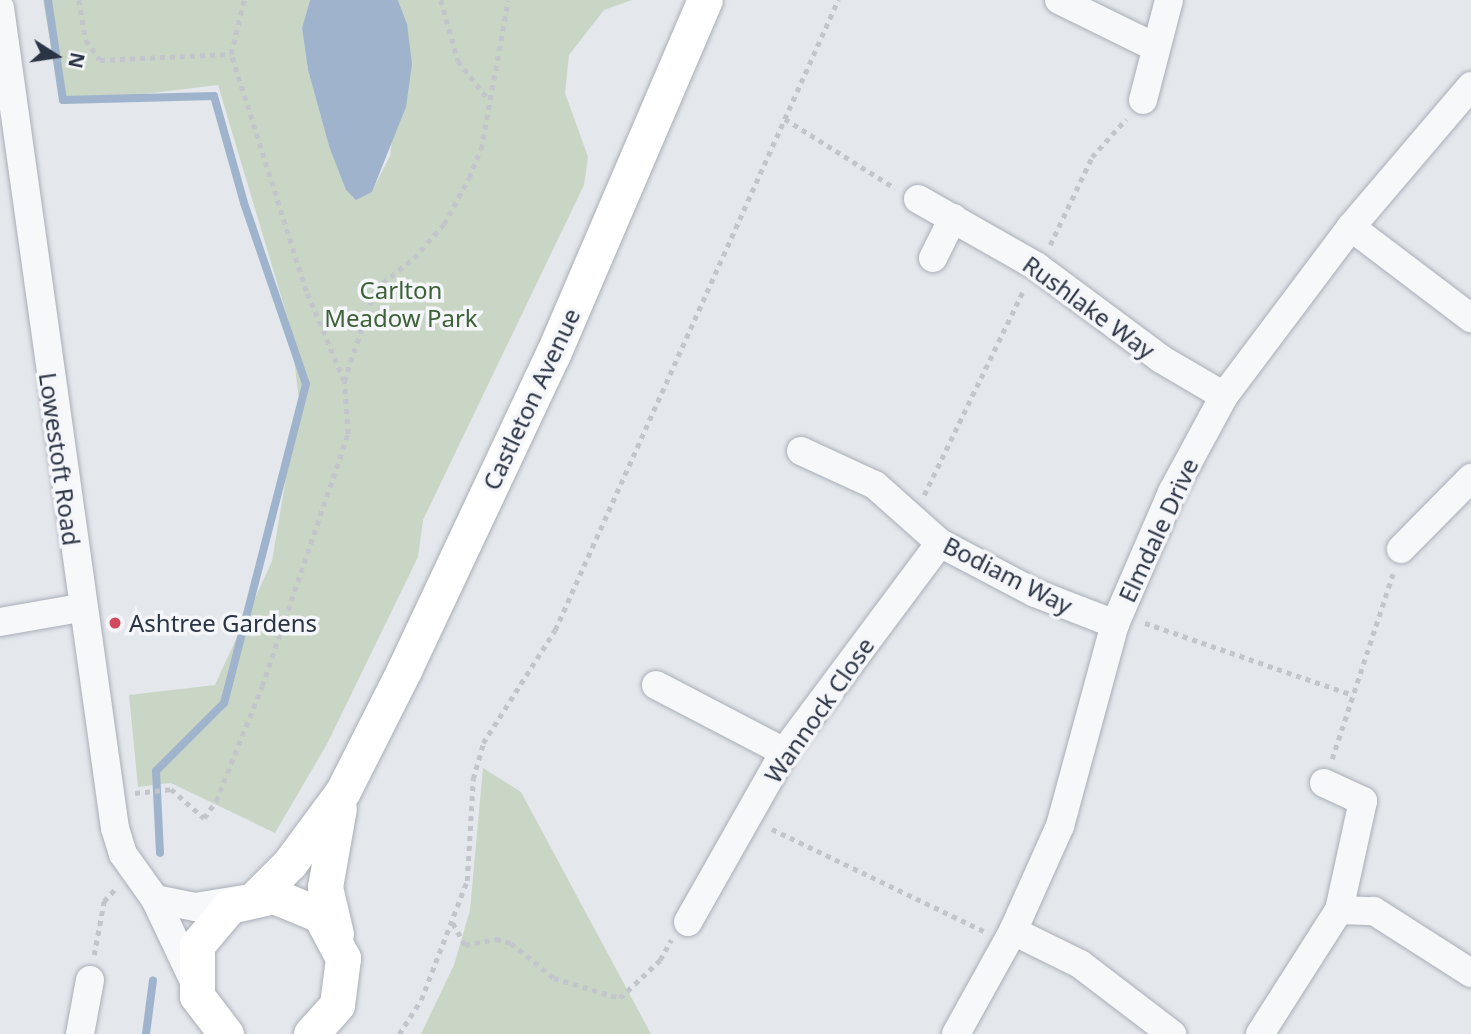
<!DOCTYPE html>
<html>
<head>
<meta charset="utf-8">
<style>
  body { margin:0 }
  #map { position:relative; width:1471px; height:1034px; overflow:hidden; background:#e4e7ec; font-family:"Noto Sans",sans-serif }
  div>[style] { position:absolute }
  [style*='--x'] { left:calc(var(--x)*1px); top:calc(var(--y)*1px); width:calc(var(--w)*1px); rotate:calc(var(--a)*1deg) }
  .green>* { inset:0; background:#c9d6c5 }
  .water>* { inset:0; background:#9fb4cc }
  .stream>* { height:8px; margin:-4px; padding:0 4px; transform-origin:4px; border-radius:4px; background:#9fb4cc }
  .path>* { height:4.5px; margin-top:-2.25px; transform-origin:0; background:repeating-linear-gradient(90deg,#c2c5cb 0 5px,transparent 0 10px) }
  .roads { filter:drop-shadow(0 0 2px #a9aeb7) drop-shadow(0 0 2px #a9aeb7) }
  .minor>* { height:28px; margin:-14px; padding:0 14px; transform-origin:14px; border-radius:14px; background:#f7f8fa }
  .major>* { height:35px; margin:-17.5px; padding:0 17.5px; transform-origin:17.5px; border-radius:17.5px; background:#fff }
  .dots>* { width:19px; height:19px; translate:-50% -50%; box-sizing:border-box; border:4px solid #f4f6f9; border-radius:50% }
  span { translate:-50% -50%; white-space:nowrap; text-align:center; line-height:1.15; -webkit-text-stroke:7px #f4f6f9; paint-order:stroke }
  .park-label { font-size:24px; color:#3f6138 }
  .street-label { font-size:24px; color:#2b3445 }
  .poi-label { font-size:24px; color:#2b3445 }
  .left { translate:0 -50%; text-align:left }
  .north { position:absolute; left:21px; top:21px; width:70px; height:70px; -webkit-text-stroke:5px #f4f6f9; paint-order:stroke; rotate:102deg; font-size:19px; font-weight:700; line-height:28px; text-align:center; color:#2b3445 }
  .north::after { content:''; display:block; margin:auto; width:24px; height:32px; background:#2b3445; clip-path:polygon(50% 0,100% 100%,50% 72%,0 100%) }
</style>
</head>
<body>
<div id="map">
  <div class="green">
    <div style="clip-path:polygon(43px 0,310px 0,302px 28px,308px 70px,329px 146px,356px 200px,372px 191px,390px 156px,407px 24px,398px 0,632px 0,604px 10px,569px 55px,565px 93px,588px 157px,584px 185px,423px 520px,418px 557px,327px 744px,275px 833px,171px 783px,138px 787px,129px 695px,215px 685px,272px 561px,299px 400px,290px 326px,218px 85px,61px 104px)"></div>
    <div style="clip-path:polygon(483px 768px,521px 792px,651px 1034px,421px 1034px,454px 965px,470px 910px)"></div>
  </div>
  <div class="water">
    <div style="clip-path:polygon(310px 0,398px 0,407px 24px,412px 64px,406px 107px,372px 192px,356px 200px,346px 190px,329px 146px,308px 70px,302px 28px)"></div>
  </div>
  <div class="stream">
    <div style="--x:48;--y:0;--w:101;--a:81.5"></div>
    <div style="--x:63;--y:100;--w:151;--a:-1.5"></div>
    <div style="--x:214;--y:96;--w:111;--a:74.3"></div>
    <div style="--x:244;--y:203;--w:191;--a:71.1"></div>
    <div style="--x:306;--y:384;--w:329;--a:104.4"></div>
    <div style="--x:224;--y:703;--w:96;--a:135"></div>
    <div style="--x:156;--y:771;--w:82;--a:87.2"></div>
    <div style="--x:146;--y:1034;--w:54;--a:-82.6"></div>
  </div>
  <div class="path">
    <div style="--x:79;--y:0;--w:41;--a:80.1"></div>
    <div style="--x:86;--y:40;--w:24;--a:55"></div>
    <div style="--x:100;--y:60;--w:131;--a:-2.6"></div>
    <div style="--x:441;--y:0;--w:63;--a:74.4"></div>
    <div style="--x:458;--y:61;--w:48;--a:51.7"></div>
    <div style="--x:785;--y:119;--w:130;--a:32.1"></div>
    <div style="--x:1050;--y:245;--w:98;--a:-64.5"></div>
    <div style="--x:1092;--y:157;--w:51;--a:-48.2"></div>
    <div style="--x:344;--y:381;--w:97;--a:-71.4"></div>
    <div style="--x:375;--y:289;--w:50;--a:-38.5"></div>
    <div style="--x:414;--y:258;--w:45;--a:-48.6"></div>
    <div style="--x:444;--y:224;--w:52;--a:-61.5"></div>
    <div style="--x:469;--y:178;--w:31;--a:-68"></div>
    <div style="--x:481;--y:149;--w:151;--a:-79.7"></div>
    <div style="--x:924;--y:495;--w:229;--a:-64.1"></div>
    <div style="--x:1145;--y:623;--w:220;--a:19.1"></div>
    <div style="--x:1332;--y:759;--w:195;--a:-71.8"></div>
    <div style="--x:135;--y:793;--w:36;--a:-6"></div>
    <div style="--x:171;--y:789;--w:44;--a:41.3"></div>
    <div style="--x:204;--y:818;--w:21;--a:-55"></div>
    <div style="--x:216;--y:801;--w:124;--a:-68.2"></div>
    <div style="--x:262;--y:686;--w:266;--a:-71.2"></div>
    <div style="--x:348;--y:434;--w:53;--a:-94.3"></div>
    <div style="--x:344;--y:381;--w:98;--a:-112.9"></div>
    <div style="--x:306;--y:291;--w:249;--a:-107.6"></div>
    <div style="--x:231;--y:54;--w:56;--a:-76.5"></div>
    <div style="--x:772;--y:829;--w:235;--a:25.7"></div>
    <div style="--x:453;--y:923;--w:25;--a:61"></div>
    <div style="--x:465;--y:945;--w:32;--a:-11"></div>
    <div style="--x:496;--y:939;--w:16;--a:15"></div>
    <div style="--x:511;--y:943;--w:55;--a:39.1"></div>
    <div style="--x:554;--y:978;--w:69;--a:16.9"></div>
    <div style="--x:620;--y:998;--w:55;--a:-43.5"></div>
    <div style="--x:660;--y:960;--w:23;--a:-61"></div>
    <div style="--x:94;--y:955;--w:55;--a:-79.5"></div>
    <div style="--x:104;--y:901;--w:16;--a:-47"></div>
    <div style="--x:399;--y:1034;--w:40;--a:-57.1"></div>
    <div style="--x:421;--y:1000;--w:128;--a:-68.9"></div>
    <div style="--x:467;--y:881;--w:102;--a:-86.6"></div>
    <div style="--x:473;--y:779;--w:37;--a:-74"></div>
    <div style="--x:483;--y:743;--w:134;--a:-57.5"></div>
    <div style="--x:555;--y:630;--w:691;--a:-65.81"></div>
  </div>
  <div class="roads">
    <div class="minor">
      <div style="--x:1059;--y:0;--w:107;--a:26.1"></div>
      <div style="--x:0;--y:8;--w:828;--a:82.02"></div>
      <div style="--x:115;--y:828;--w:27;--a:73"></div>
      <div style="--x:123;--y:854;--w:55;--a:54.6"></div>
      <div style="--x:155;--y:899;--w:89;--a:64.6"></div>
      <div style="--x:1143;--y:100;--w:103;--a:-75.4"></div>
      <div style="--x:918;--y:199;--w:136;--a:29.6"></div>
      <div style="--x:1036;--y:266;--w:156;--a:36.6"></div>
      <div style="--x:1161;--y:359;--w:73;--a:30.4"></div>
      <div style="--x:1351;--y:227;--w:151;--a:37.2"></div>
      <div style="--x:933;--y:258;--w:45;--a:-63.4"></div>
      <div style="--x:801;--y:451;--w:81;--a:24.7"></div>
      <div style="--x:875;--y:485;--w:87;--a:41.7"></div>
      <div style="--x:940;--y:543;--w:107;--a:27.8"></div>
      <div style="--x:1035;--y:593;--w:86;--a:21.2"></div>
      <div style="--x:1401;--y:549;--w:100;--a:-45.4"></div>
      <div style="--x:0;--y:622;--w:81;--a:-9.9"></div>
      <div style="--x:656;--y:685;--w:144;--a:27.6"></div>
      <div style="--x:1324;--y:783;--w:43;--a:24.8"></div>
      <div style="--x:1363;--y:801;--w:112;--a:102.4"></div>
      <div style="--x:155;--y:899;--w:41;--a:11.3"></div>
      <div style="--x:195;--y:907;--w:51;--a:-9.1"></div>
      <div style="--x:688;--y:922;--w:195;--a:-60.5"></div>
      <div style="--x:784;--y:752;--w:261;--a:-53.3"></div>
      <div style="--x:1013;--y:931;--w:75;--a:26.2"></div>
      <div style="--x:1080;--y:964;--w:116;--a:37.3"></div>
      <div style="--x:80;--y:1034;--w:55;--a:-79.5"></div>
      <div style="--x:956;--y:1034;--w:118;--a:-61"></div>
      <div style="--x:1013;--y:931;--w:115;--a:-65.9"></div>
      <div style="--x:1060;--y:826;--w:209;--a:-74.8"></div>
      <div style="--x:1115;--y:624;--w:144;--a:-66.6"></div>
      <div style="--x:1172;--y:492;--w:109;--a:-61.6"></div>
      <div style="--x:1224;--y:396;--w:211;--a:-53.1"></div>
      <div style="--x:1351;--y:227;--w:185;--a:-49.6"></div>
      <div style="--x:1260;--y:1034;--w:147;--a:-57.5"></div>
      <div style="--x:1339;--y:910;--w:35;--a:2"></div>
      <div style="--x:1374;--y:911;--w:115;--a:32.6"></div>
    </div>
    <div class="major">
      <div style="--x:257;--y:896;--w:47;--a:-45"></div>
      <div style="--x:290;--y:863;--w:89;--a:-53.6"></div>
      <div style="--x:343;--y:791;--w:138;--a:-63.2"></div>
      <div style="--x:405;--y:668;--w:347;--a:-64.8"></div>
      <div style="--x:553;--y:354;--w:385;--a:-66.8"></div>
      <div style="--x:336;--y:934;--w:48;--a:-103.2"></div>
      <div style="--x:325;--y:887;--w:80;--a:-80"></div>
      <div style="--x:226;--y:1034;--w:48;--a:-127.3"></div>
      <div style="--x:197;--y:996;--w:51;--a:-90"></div>
      <div style="--x:197;--y:945;--w:51;--a:-49.8"></div>
      <div style="--x:230;--y:906;--w:45;--a:-12.8"></div>
      <div style="--x:274;--y:896;--w:50;--a:22.4"></div>
      <div style="--x:320;--y:915;--w:49;--a:61.9"></div>
      <div style="--x:343;--y:958;--w:47;--a:97.3"></div>
      <div style="--x:337;--y:1005;--w:39;--a:132"></div>
    </div>
  </div>
  <div class="dots">
    <div style="left:115px;top:623px;background:#d1495b"></div>
  </div>
  <div class="park-label">
    <span style="left:401px;top:304px">Carlton<br>Meadow Park</span>
  </div>
  <div class="street-label">
    <span style="left:1089px;top:307px;rotate:36deg">Rushlake Way</span>
    <span style="left:531px;top:399px;rotate:-65deg">Castleton Avenue</span>
    <span style="left:60px;top:459px;rotate:82deg">Lowestoft Road</span>
    <span style="left:1158px;top:530px;rotate:-65deg">Elmdale Drive</span>
    <span style="left:1008px;top:575px;rotate:27deg">Bodiam Way</span>
    <span style="left:819px;top:710px;rotate:-55deg">Wannock Close</span>
  </div>
  <div class="poi-label">
    <span class="left" style="left:129px;top:623px">Ashtree Gardens</span>
  </div>
  <div class="north">N</div>
</div>
</body>
</html>
